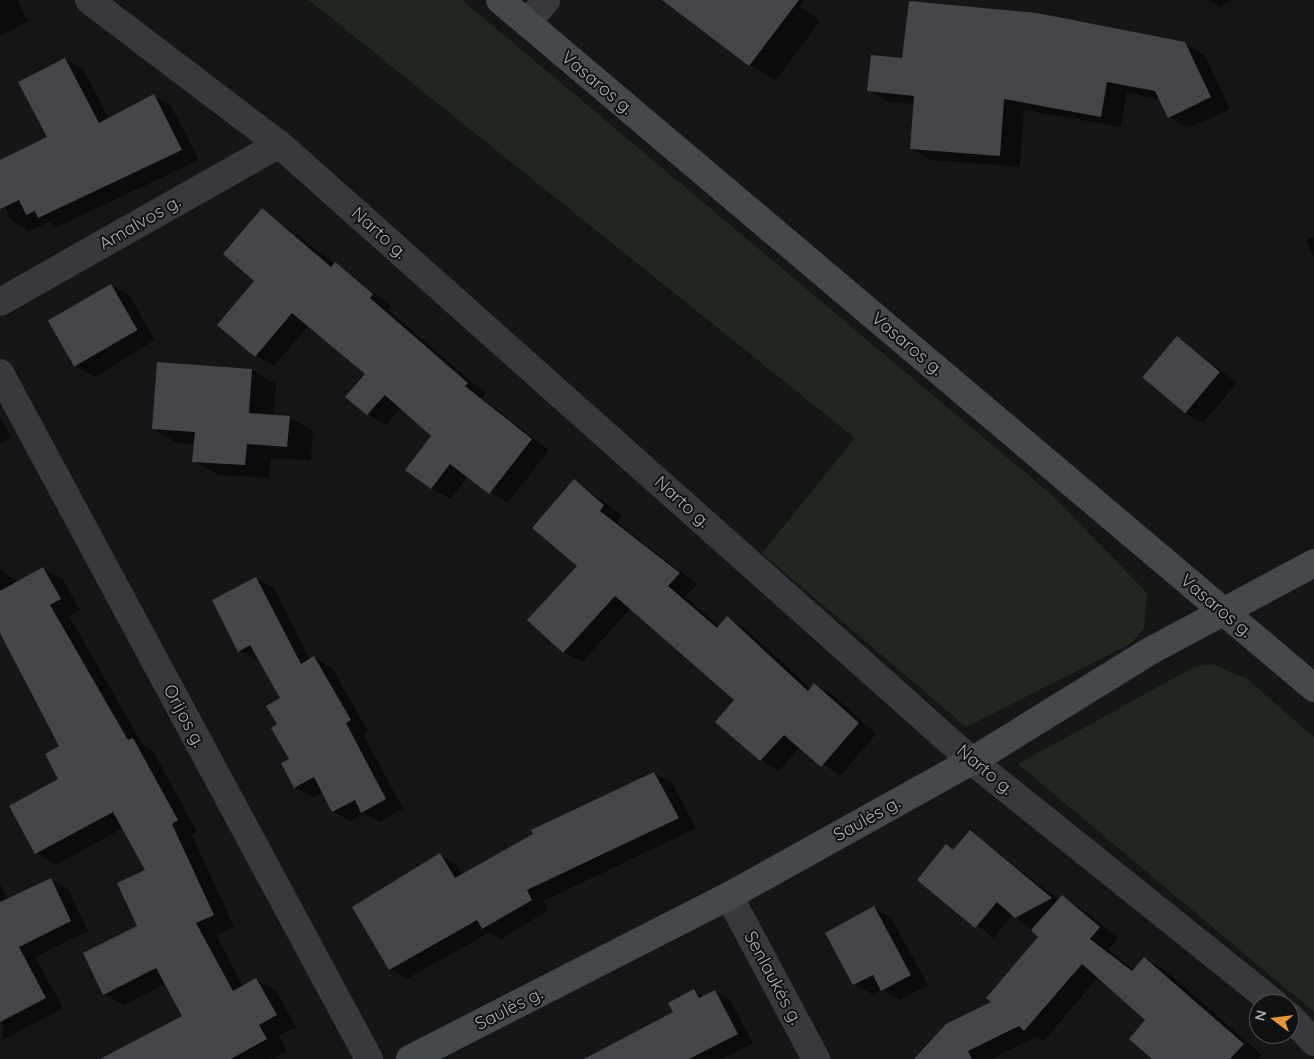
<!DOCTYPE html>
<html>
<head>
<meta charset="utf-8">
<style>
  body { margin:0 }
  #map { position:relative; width:1314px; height:1059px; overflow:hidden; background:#161617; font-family:Quicksand,sans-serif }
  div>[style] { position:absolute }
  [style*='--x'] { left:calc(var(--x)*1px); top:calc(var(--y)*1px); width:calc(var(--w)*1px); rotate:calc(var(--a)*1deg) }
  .green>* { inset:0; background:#202720 }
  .shadow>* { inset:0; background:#0007 }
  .building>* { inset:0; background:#45464a; transform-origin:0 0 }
  .street>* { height:28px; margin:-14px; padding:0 14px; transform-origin:14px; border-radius:14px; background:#37393c }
  .secondary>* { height:28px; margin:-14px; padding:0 14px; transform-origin:14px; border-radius:14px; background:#45484c }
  span { translate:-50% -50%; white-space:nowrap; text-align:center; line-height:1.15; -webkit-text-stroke:4px #111112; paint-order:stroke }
  .street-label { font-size:18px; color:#a9afb6 }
  .north { position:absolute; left:1249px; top:994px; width:50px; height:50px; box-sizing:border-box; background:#111112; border:1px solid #4e5054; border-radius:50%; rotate:285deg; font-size:14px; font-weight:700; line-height:20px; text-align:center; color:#a9afb6 }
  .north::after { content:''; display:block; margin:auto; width:18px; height:22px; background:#e39542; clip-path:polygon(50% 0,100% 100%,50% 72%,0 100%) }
</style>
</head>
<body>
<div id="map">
  <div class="green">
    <div style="clip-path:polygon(309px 0,462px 0,1053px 496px,1147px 593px,1144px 629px,1130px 644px,966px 727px,762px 553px,855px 438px)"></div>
    <div style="clip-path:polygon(1213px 664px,1247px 679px,1314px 737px,1314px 1012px,1018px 764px,1194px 667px)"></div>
  </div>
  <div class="shadow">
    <div style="clip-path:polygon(0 0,17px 0,28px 21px,0 36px)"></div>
    <div style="clip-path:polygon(675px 0,804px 0,800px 6px,820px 21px,776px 80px,750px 65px)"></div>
    <div style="clip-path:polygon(1207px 0,1233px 0,1220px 7px)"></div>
    <div style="clip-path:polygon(1185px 44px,1205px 56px,1230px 109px,1189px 128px,1169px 117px,1161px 99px,1127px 93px,1121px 127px,1024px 110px,1020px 167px,931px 160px,911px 148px,914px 104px,889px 102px,869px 90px,903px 60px)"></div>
    <div style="clip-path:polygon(65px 59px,83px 69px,109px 119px,154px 96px,171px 106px,199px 160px,57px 227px,49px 222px,29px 231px,12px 221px,0 197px,0 161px,48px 138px)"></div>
    <div style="clip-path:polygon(263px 210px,391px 306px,388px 310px,486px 394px,482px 398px,549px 450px,508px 503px,468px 476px,450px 499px,431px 488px,433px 436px,401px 408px,386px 425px,368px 414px,366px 374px,309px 325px,274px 366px,256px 356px)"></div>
    <div style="clip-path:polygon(1314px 237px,1314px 257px,1306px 240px)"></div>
    <div style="clip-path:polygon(111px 285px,129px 295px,155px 340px,95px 377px,77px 367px)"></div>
    <div style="clip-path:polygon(1177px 337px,1237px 383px,1203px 423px,1185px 413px)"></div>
    <div style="clip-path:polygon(158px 363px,252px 370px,276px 384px,274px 416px,289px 417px,313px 431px,311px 460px,271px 458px,269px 478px,218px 475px,194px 461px,195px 444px,177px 443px,153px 429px)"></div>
    <div style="clip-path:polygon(0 417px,11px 438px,0 444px)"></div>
    <div style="clip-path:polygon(575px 480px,622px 516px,617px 522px,697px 584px,685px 597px,720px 627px,727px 618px,745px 628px,811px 689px,815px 685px,833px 695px,876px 734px,840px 776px,800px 747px,779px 771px,761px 760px,717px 721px,735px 700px,631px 608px,582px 662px,564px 652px,579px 566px)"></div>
    <div style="clip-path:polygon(43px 568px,63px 580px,80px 610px,69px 616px,143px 745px,153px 751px,197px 832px,192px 835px,234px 927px,216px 935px,243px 987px,256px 980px,276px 991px,296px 1027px,279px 1036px,287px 1051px,270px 1059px,136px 1059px,184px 1017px,166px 984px,124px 1005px,104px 994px,139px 927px,147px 871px,123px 828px,56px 865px,36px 853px,60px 779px,61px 746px,0 632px,0 569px,18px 582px)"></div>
    <div style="clip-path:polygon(256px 578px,274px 588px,310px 660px,314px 658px,332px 668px,368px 731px,363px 734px,403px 809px,380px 822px,365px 814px,350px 821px,333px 811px,323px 792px,313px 797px,295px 787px,279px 725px,282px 698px,259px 659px,239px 651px)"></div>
    <div style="clip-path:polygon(654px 773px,672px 783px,696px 828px,544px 901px,549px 910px,501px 939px,490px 932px,407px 979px,390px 969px,440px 855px,457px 865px,463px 875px)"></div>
    <div style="clip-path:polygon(970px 831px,1059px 900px,1062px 897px,1081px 908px,1118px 938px,1108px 950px,1134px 970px,1145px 959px,1164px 969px,1262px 1055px,1258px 1059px,1154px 1059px,1147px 1020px,1098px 977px,1044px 1041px,1037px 1037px,991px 1059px,928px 1059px,993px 1003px,1040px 937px,1013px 914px,994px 938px,919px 880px,947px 846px,955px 851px)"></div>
    <div style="clip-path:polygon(51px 879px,68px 889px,88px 931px,35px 957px,63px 1008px,3px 1040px,0 884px,8px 900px)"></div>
    <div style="clip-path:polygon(874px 908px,891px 918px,928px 985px,900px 1000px,882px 989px,872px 994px,854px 984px)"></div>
    <div style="clip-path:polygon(694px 991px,704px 996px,715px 991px,730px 1000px,753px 1043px,722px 1059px,587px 1059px,674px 1013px)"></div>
  </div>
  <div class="building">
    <div style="clip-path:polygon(662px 0,799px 0,749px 66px)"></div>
    <div style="clip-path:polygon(909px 1px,1037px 13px,1185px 42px,1211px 97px,1168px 118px,1155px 91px,1107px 82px,1101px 117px,1004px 99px,1000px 156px,910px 149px,914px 96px,867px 91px,871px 55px,902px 58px)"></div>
    <div style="clip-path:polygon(65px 58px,99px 123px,154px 94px,182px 150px,38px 218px,35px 211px,26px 215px,19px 200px,0 209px,0 160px,47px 137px,18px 82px)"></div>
    <div style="clip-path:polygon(262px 208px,331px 267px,335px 262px,373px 294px,370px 298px,468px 383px,465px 386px,532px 439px,489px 494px,450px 464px,431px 489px,405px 470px,431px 436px,385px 395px,367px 415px,345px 397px,365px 374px,292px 313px,255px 357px,217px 325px,254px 281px,223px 254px)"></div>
    <div style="left:111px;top:284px;width:53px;height:73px;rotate:60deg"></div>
    <div style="left:1177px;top:336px;width:56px;height:54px;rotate:40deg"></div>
    <div style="clip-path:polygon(157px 362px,252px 369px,249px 413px,290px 416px,287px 447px,247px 444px,245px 465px,192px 462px,195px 432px,152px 429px)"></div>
    <div style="clip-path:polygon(574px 479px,604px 505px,600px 511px,680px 573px,668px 586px,717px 628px,727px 616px,808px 691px,814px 683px,859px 723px,821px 767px,784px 735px,760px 761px,715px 722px,734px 700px,615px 596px,563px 653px,527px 620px,577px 566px,532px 528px)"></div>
    <div style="clip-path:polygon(43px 567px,61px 599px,50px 605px,128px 740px,133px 738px,178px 820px,172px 824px,214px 915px,196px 923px,233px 991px,256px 978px,277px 1015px,259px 1025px,267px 1039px,231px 1059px,100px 1059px,182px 1016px,156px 968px,103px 995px,83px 953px,137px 926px,117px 883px,145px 870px,113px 812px,35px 854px,9px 806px,58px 779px,45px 754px,59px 746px,0 633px,0 591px)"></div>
    <div style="clip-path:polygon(256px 577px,301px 664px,314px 656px,351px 720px,346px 723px,386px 799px,361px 813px,355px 800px,332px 812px,314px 777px,294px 788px,281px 763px,289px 759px,271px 728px,277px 724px,266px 706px,280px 698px,250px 645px,238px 652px,212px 600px)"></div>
    <div style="clip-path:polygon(654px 772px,679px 818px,527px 890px,532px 900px,482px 929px,477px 920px,389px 970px,352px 907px,440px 853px,455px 878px,533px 834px,531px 830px)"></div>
    <div style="clip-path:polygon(970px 830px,1052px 898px,1015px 918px,997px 902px,975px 928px,917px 880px,946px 844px,953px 850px)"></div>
    <div style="clip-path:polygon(51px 878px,71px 921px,19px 947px,46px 998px,0 1022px,0 902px)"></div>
    <div style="clip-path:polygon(1062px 895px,1100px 927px,1090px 939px,1132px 971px,1144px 957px,1244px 1044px,1230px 1059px,1152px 1059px,1129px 1039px,1145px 1020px,1082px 964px,1024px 1031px,1019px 1026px,968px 1051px,972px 1059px,914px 1059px,946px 1024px,991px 1002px,986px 998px,1038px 937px,1031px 930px)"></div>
    <div style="clip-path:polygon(874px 906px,911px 975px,881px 991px,873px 975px,853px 985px,825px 933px)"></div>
    <div style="clip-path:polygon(694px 989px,699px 998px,715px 990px,738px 1034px,689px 1059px,584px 1059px,673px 1012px,668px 1003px)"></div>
  </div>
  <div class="street">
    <div style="--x:89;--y:0;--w:238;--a:37.2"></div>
    <div style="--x:279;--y:144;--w:928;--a:41.68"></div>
    <div style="--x:972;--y:761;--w:388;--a:38.7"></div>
    <div style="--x:527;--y:23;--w:30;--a:-50"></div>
    <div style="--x:0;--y:302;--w:321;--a:-29.5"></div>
    <div style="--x:0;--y:373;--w:779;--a:61.72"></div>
    <div style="--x:729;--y:896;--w:185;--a:61.9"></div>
    <div style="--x:1289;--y:1016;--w:36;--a:46"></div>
  </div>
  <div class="secondary">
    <div style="--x:500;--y:0;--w:1066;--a:40.2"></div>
    <div style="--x:410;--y:1059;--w:358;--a:-27.1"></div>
    <div style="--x:729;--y:896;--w:278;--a:-29.1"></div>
    <div style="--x:972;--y:761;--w:211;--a:-31.7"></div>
    <div style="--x:1152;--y:650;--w:184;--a:-28.2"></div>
  </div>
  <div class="street-label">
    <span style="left:597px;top:83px;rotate:40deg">Vasaros g.</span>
    <span style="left:140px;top:223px;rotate:-30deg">Amalvos g.</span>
    <span style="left:379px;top:233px;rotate:42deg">Narto g.</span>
    <span style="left:907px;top:344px;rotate:40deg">Vasaros g.</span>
    <span style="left:682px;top:502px;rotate:42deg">Narto g.</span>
    <span style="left:1216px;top:606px;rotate:40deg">Vasaros g.</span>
    <span style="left:184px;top:716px;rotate:62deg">Orijos g.</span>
    <span style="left:985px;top:770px;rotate:40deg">Narto g.</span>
    <span style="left:867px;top:819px;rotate:-29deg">Saulės g.</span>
    <span style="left:773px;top:978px;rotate:62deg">Senlaukės g.</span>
    <span style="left:509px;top:1009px;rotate:-27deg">Saulės g.</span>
  </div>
  <div class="north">N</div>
</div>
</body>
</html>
